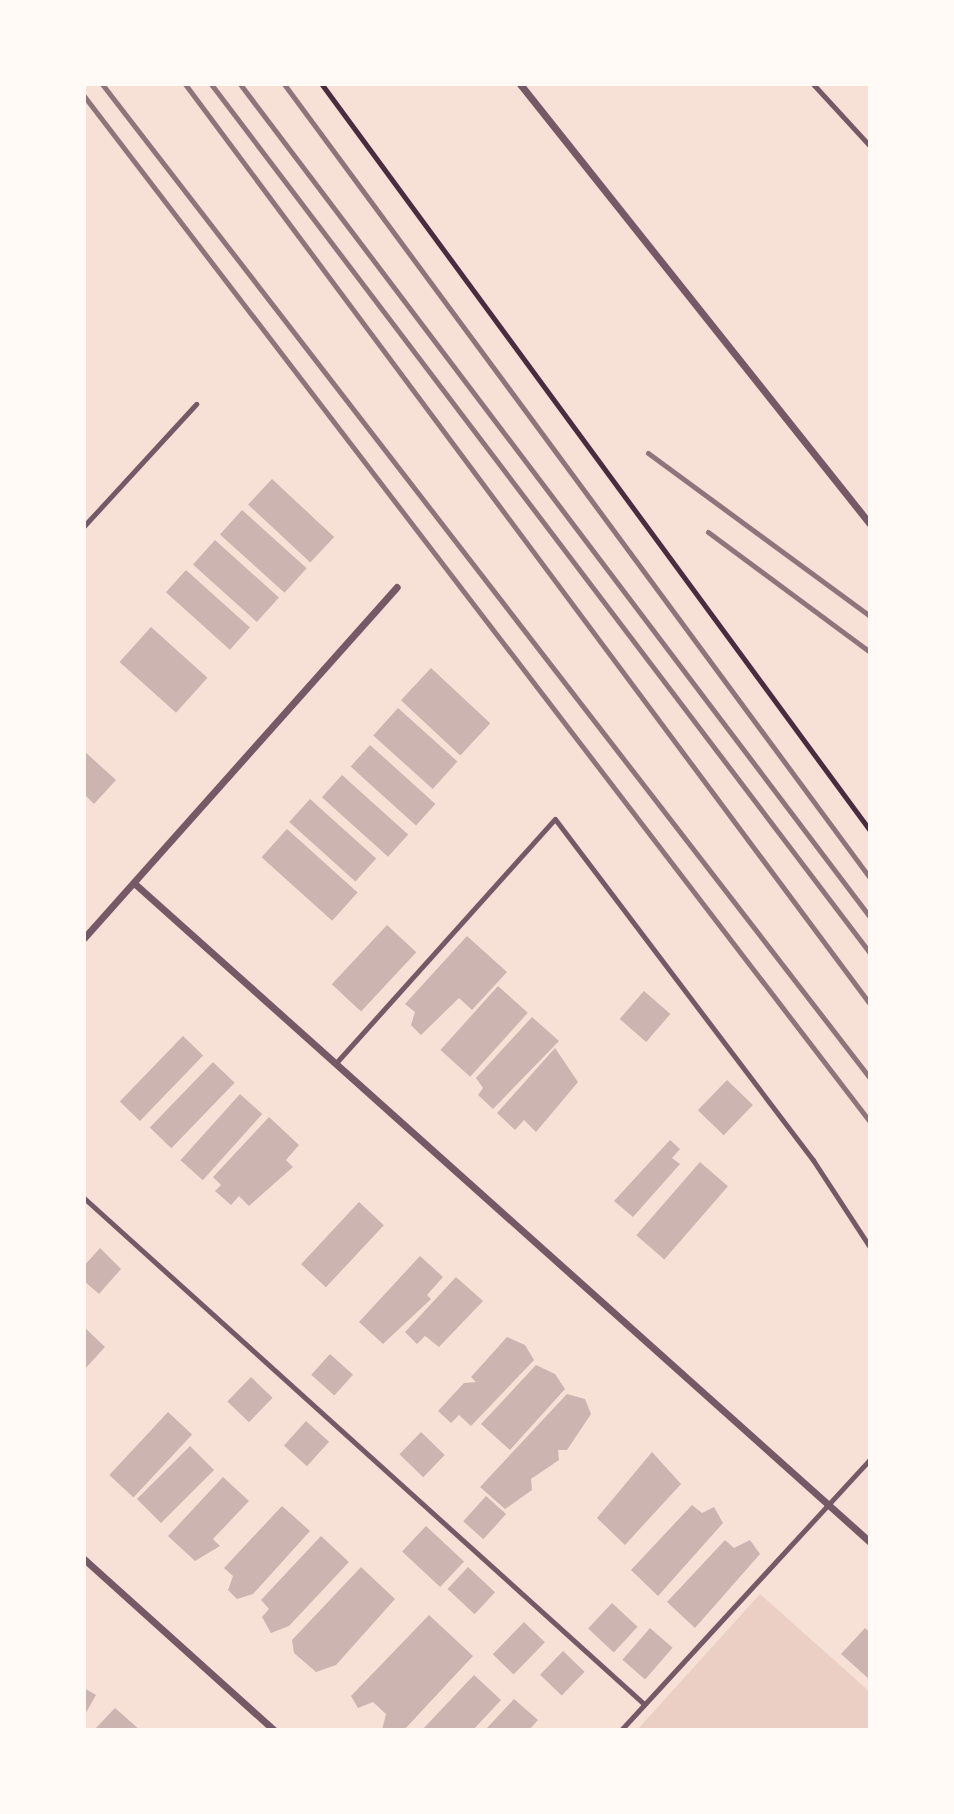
<!DOCTYPE html>
<html>
<head>
<meta charset="utf-8">
<style>
  body { margin:0 }
  #map { position:relative; width:954px; height:1814px; overflow:hidden; background:#f7e1d7; font-family:"Archivo Narrow",sans-serif }
  div>[style] { position:absolute }
  [style*='--x'] { left:calc(var(--x)*1px); top:calc(var(--y)*1px); width:calc(var(--w)*1px); rotate:calc(var(--a)*1deg) }
  .green>* { inset:0; background:#ebcfc5 }
  .building>* { inset:0; background:#ccb4b1; transform-origin:0 0 }
  .path>* { height:4.5px; margin:-2.25px; padding:0 2.25px; transform-origin:2.25px; border-radius:2.25px; background:#4a2c40 }
  .service>* { height:5px; margin:-2.5px; padding:0 2.5px; transform-origin:2.5px; border-radius:2.5px; background:#755966 }
  .minor>* { height:7px; margin:-3.5px; padding:0 3.5px; transform-origin:3.5px; border-radius:3.5px; background:#755966 }
  .rail>* { height:5px; margin:-2.5px; padding:0 2.5px; transform-origin:2.5px; border-radius:2.5px; background:#8f747c }
  span { translate:-50% -50%; white-space:nowrap; text-align:center; line-height:1.15; -webkit-text-stroke:5px #fffaf5; paint-order:stroke }
  .frame { position:absolute; inset:0; border:86px solid #fffaf5; pointer-events:none }
</style>
</head>
<body>
<div id="map">
  <div class="green">
    <div style="clip-path:polygon(760px 1594px,870px 1692px,870px 1730px,637px 1730px)"></div>
  </div>
  <div class="building">
    <div style="left:272px;top:479px;width:85px;height:35px;rotate:43deg"></div>
    <div style="left:242px;top:510px;width:87px;height:33px;rotate:42deg"></div>
    <div style="left:215px;top:540px;width:86px;height:33px;rotate:42deg"></div>
    <div style="left:186px;top:570px;width:86px;height:30px;rotate:42deg"></div>
    <div style="left:151px;top:627px;width:76px;height:47px;rotate:42deg"></div>
    <div style="left:431px;top:668px;width:81px;height:44px;rotate:43deg"></div>
    <div style="left:398px;top:708px;width:80px;height:37px;rotate:42deg"></div>
    <div style="left:370px;top:745px;width:88px;height:29px;rotate:42deg"></div>
    <div style="clip-path:polygon(84px 751px,116px 780px,94px 804px,84px 794px)"></div>
    <div style="left:342px;top:775px;width:89px;height:30px;rotate:42deg"></div>
    <div style="left:310px;top:799px;width:89px;height:31px;rotate:42deg"></div>
    <div style="left:287px;top:829px;width:95px;height:38px;rotate:42deg"></div>
    <div style="left:387px;top:925px;width:40px;height:81px;rotate:43deg"></div>
    <div style="clip-path:polygon(467px 936px,507px 972px,472px 1010px,459px 998px,421px 1035px,411px 1025px,415px 1012px,405px 1004px)"></div>
    <div style="left:498px;top:986px;width:40px;height:86px;rotate:42deg"></div>
    <div style="left:644px;top:991px;width:35px;height:37px;rotate:41deg"></div>
    <div style="clip-path:polygon(532px 1017px,559px 1041px,493px 1109px,478px 1095px,483px 1088px,476px 1078px)"></div>
    <div style="left:183px;top:1036px;width:28px;height:91px;rotate:44deg"></div>
    <div style="clip-path:polygon(555px 1048px,578px 1082px,536px 1132px,524px 1120px,515px 1130px,497px 1113px)"></div>
    <div style="left:213px;top:1062px;width:30px;height:91px;rotate:44deg"></div>
    <div style="left:727px;top:1080px;width:36px;height:42px;rotate:44deg"></div>
    <div style="left:240px;top:1094px;width:30px;height:89px;rotate:42deg"></div>
    <div style="clip-path:polygon(269px 1117px,299px 1145px,286px 1160px,293px 1167px,249px 1206px,239px 1196px,231px 1205px,215px 1191px,221px 1185px,213px 1177px)"></div>
    <div style="clip-path:polygon(670px 1140px,680px 1149px,672px 1158px,680px 1164px,633px 1217px,614px 1201px)"></div>
    <div style="left:700px;top:1162px;width:37px;height:97px;rotate:41deg"></div>
    <div style="left:359px;top:1202px;width:34px;height:85px;rotate:43deg"></div>
    <div style="clip-path:polygon(100px 1248px,121px 1269px,99px 1294px,84px 1281px,84px 1266px)"></div>
    <div style="clip-path:polygon(420px 1256px,443px 1277px,427px 1295px,431px 1299px,383px 1344px,359px 1322px)"></div>
    <div style="clip-path:polygon(456px 1277px,483px 1301px,439px 1347px,425px 1336px,417px 1344px,405px 1332px)"></div>
    <div style="clip-path:polygon(84px 1327px,105px 1347px,84px 1370px)"></div>
    <div style="clip-path:polygon(507px 1337px,525px 1345px,534px 1360px,471px 1426px,459px 1415px,451px 1423px,438px 1411px,464px 1383px,476px 1382px,471px 1377px)"></div>
    <div style="left:330px;top:1354px;width:31px;height:28px;rotate:42deg"></div>
    <div style="clip-path:polygon(536px 1365px,555px 1374px,565px 1389px,510px 1450px,481px 1424px)"></div>
    <div style="left:251px;top:1377px;width:30px;height:34px;rotate:44deg"></div>
    <div style="clip-path:polygon(567px 1394px,585px 1399px,591px 1414px,567px 1450px,558px 1450px,559px 1460px,531px 1479px,532px 1490px,505px 1509px,480px 1487px)"></div>
    <div style="left:168px;top:1412px;width:33px;height:86px;rotate:43deg"></div>
    <div style="left:306px;top:1421px;width:31px;height:33px;rotate:42deg"></div>
    <div style="left:421px;top:1432px;width:33px;height:31px;rotate:44deg"></div>
    <div style="left:190px;top:1446px;width:34px;height:75px;rotate:45deg"></div>
    <div style="clip-path:polygon(652px 1452px,681px 1484px,625px 1545px,597px 1518px)"></div>
    <div style="clip-path:polygon(223px 1477px,249px 1501px,213px 1539px,220px 1546px,195px 1561px,168px 1536px)"></div>
    <div style="left:486px;top:1496px;width:27px;height:34px;rotate:42deg"></div>
    <div style="clip-path:polygon(692px 1505px,702px 1513px,714px 1507px,723px 1523px,658px 1596px,631px 1570px)"></div>
    <div style="clip-path:polygon(282px 1506px,310px 1531px,253px 1594px,237px 1599px,228px 1590px,233px 1576px,224px 1568px)"></div>
    <div style="left:426px;top:1526px;width:52px;height:35px;rotate:43deg"></div>
    <div style="clip-path:polygon(321px 1536px,349px 1562px,289px 1626px,271px 1633px,262px 1617px,269px 1609px,261px 1600px)"></div>
    <div style="clip-path:polygon(725px 1540px,734px 1548px,750px 1540px,760px 1554px,695px 1628px,667px 1602px)"></div>
    <div style="clip-path:polygon(361px 1567px,395px 1599px,336px 1665px,316px 1672px,294px 1653px,292px 1640px)"></div>
    <div style="left:468px;top:1567px;width:37px;height:30px;rotate:43deg"></div>
    <div style="left:612px;top:1603px;width:35px;height:35px;rotate:43deg"></div>
    <div style="clip-path:polygon(429px 1615px,473px 1656px,404px 1730px,382px 1730px,386px 1714px,373px 1702px,358px 1708px,351px 1696px)"></div>
    <div style="left:524px;top:1622px;width:29px;height:45px;rotate:44deg"></div>
    <div style="left:650px;top:1628px;width:30px;height:42px;rotate:41deg"></div>
    <div style="clip-path:polygon(865px 1628px,870px 1632px,870px 1680px,841px 1654px)"></div>
    <div style="left:563px;top:1651px;width:30px;height:33px;rotate:44deg"></div>
    <div style="clip-path:polygon(474px 1675px,501px 1700px,473px 1730px,422px 1730px)"></div>
    <div style="clip-path:polygon(84px 1688px,96px 1695px,84px 1716px)"></div>
    <div style="clip-path:polygon(514px 1699px,538px 1720px,529px 1730px,485px 1730px)"></div>
    <div style="clip-path:polygon(115px 1708px,140px 1730px,94px 1730px)"></div>
  </div>
  <div class="path">
    <div style="--x:322;--y:84;--w:926;--a:53.7"></div>
  </div>
  <div class="service">
    <div style="--x:813;--y:84;--w:84;--a:47.4"></div>
    <div style="--x:84;--y:526;--w:166;--a:-47.4"></div>
    <div style="--x:335;--y:1064;--w:329;--a:-48.1"></div>
    <div style="--x:555;--y:819;--w:428;--a:52.9"></div>
    <div style="--x:813;--y:1160;--w:104;--a:56.8"></div>
    <div style="--x:84;--y:1198;--w:755;--a:42.1"></div>
    <div style="--x:621;--y:1730;--w:368;--a:-47.4"></div>
  </div>
  <div class="minor">
    <div style="--x:520;--y:84;--w:562;--a:51.5"></div>
    <div style="--x:134;--y:883;--w:988;--a:41.84"></div>
    <div style="--x:84;--y:938;--w:470;--a:-48.3"></div>
    <div style="--x:84;--y:1559;--w:256;--a:42"></div>
  </div>
  <div class="rail">
    <div style="--x:102;--y:84;--w:1256;--a:52.31"></div>
    <div style="--x:185;--y:84;--w:1147;--a:53.33"></div>
    <div style="--x:211;--y:84;--w:1091;--a:52.83"></div>
    <div style="--x:240;--y:84;--w:1044;--a:52.9"></div>
    <div style="--x:284;--y:84;--w:987;--a:53.57"></div>
    <div style="--x:84;--y:96;--w:1292;--a:52.54"></div>
    <div style="--x:648;--y:453;--w:275;--a:36.3"></div>
    <div style="--x:708;--y:532;--w:202;--a:36.5"></div>
  </div>
  <div class="frame"></div>
</div>
</body>
</html>
